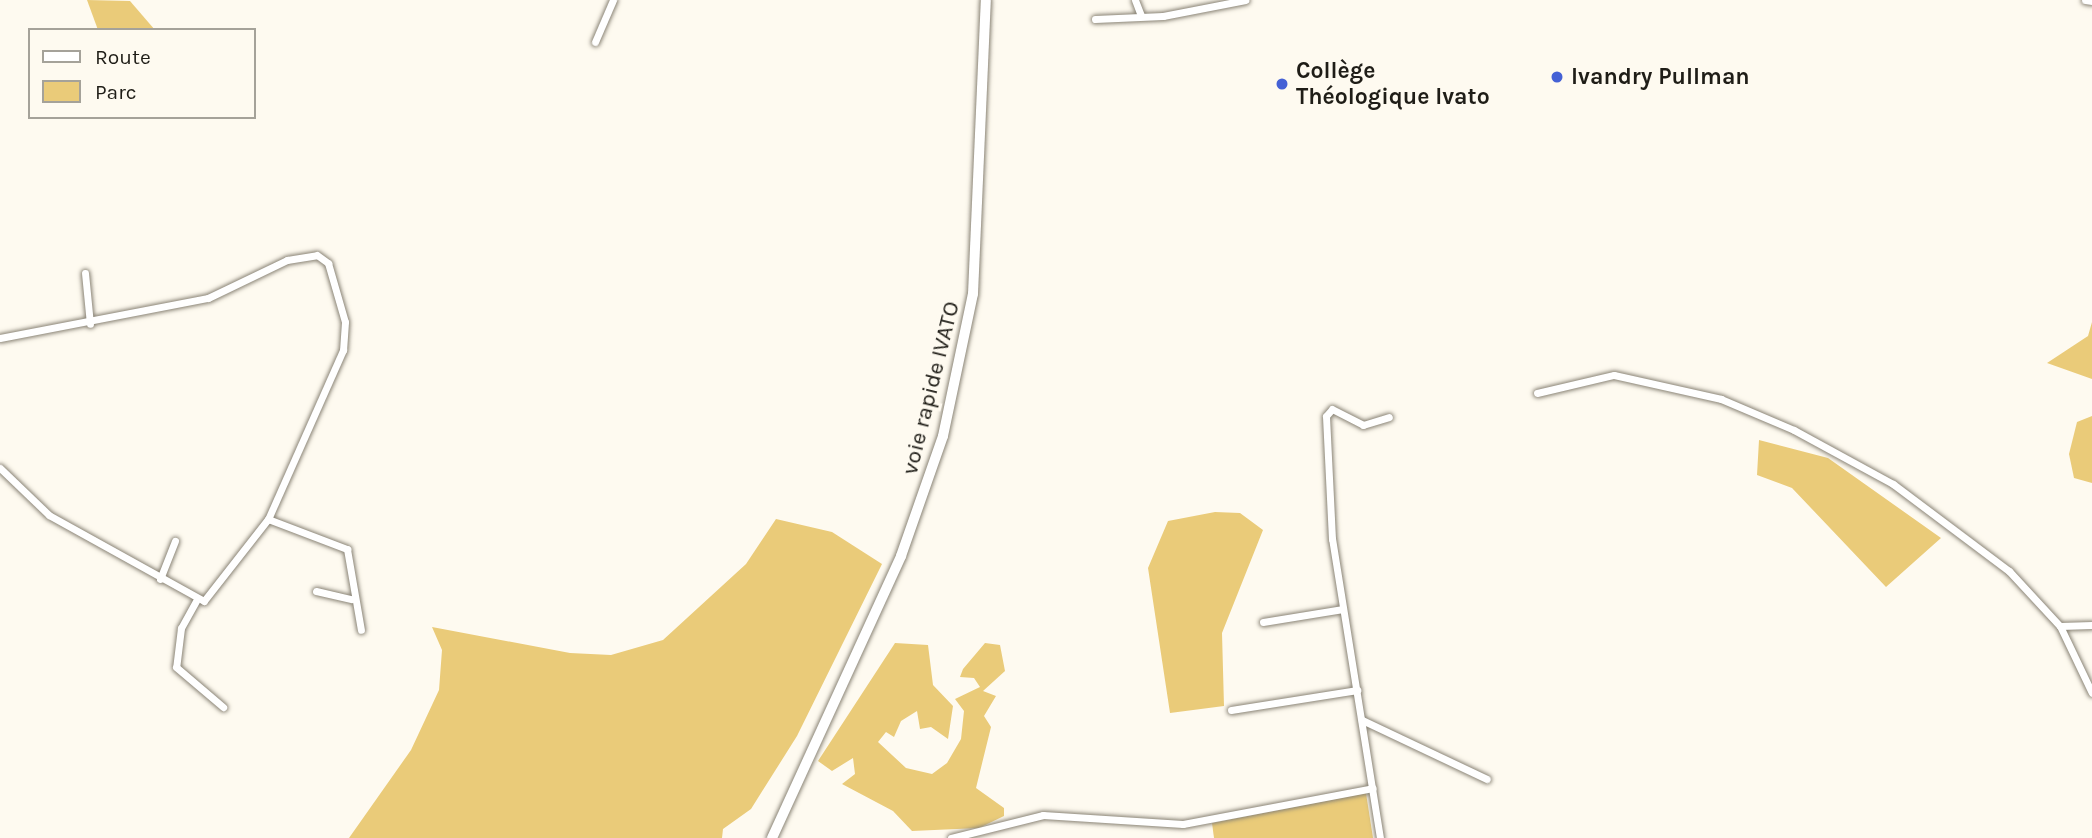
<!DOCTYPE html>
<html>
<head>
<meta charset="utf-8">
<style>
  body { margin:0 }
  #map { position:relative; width:2092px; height:838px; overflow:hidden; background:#fefaf0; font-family:Karla,sans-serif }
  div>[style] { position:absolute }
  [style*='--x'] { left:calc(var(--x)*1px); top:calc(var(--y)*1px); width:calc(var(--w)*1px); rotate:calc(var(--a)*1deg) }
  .green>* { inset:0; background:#eacb79 }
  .roads { filter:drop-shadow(0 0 2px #8a8476) drop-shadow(0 0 2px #8a8476) }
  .minor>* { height:7px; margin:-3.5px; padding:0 3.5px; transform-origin:3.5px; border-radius:3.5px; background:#fff }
  .secondary>* { height:10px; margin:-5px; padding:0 5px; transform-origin:5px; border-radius:5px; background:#fff }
  .dots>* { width:19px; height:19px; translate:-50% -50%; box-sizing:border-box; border:4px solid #fefaf0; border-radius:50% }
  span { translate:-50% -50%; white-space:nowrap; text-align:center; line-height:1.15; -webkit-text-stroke:6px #fefaf0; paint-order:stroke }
  .poi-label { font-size:23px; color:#1f1d17; font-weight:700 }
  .left { translate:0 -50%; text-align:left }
  .street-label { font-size:23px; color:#1f1d17 }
  .legend { position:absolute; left:28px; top:28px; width:228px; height:91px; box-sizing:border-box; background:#fefaf0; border:2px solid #a5a299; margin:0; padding:9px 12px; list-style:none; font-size:21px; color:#1f1d17 }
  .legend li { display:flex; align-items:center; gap:14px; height:35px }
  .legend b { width:35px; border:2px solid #a5a299 }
</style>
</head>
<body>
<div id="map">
  <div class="green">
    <div style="clip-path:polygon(87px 0,130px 1px,155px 30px,98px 30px)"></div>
    <div style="clip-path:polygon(2092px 322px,2092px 379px,2047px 363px,2088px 336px)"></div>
    <div style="clip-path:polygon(2092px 416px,2092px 483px,2074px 478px,2069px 454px,2077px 422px)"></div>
    <div style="clip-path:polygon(1759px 440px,1828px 458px,1941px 538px,1886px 587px,1792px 488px,1757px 475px)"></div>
    <div style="clip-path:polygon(1215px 512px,1240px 513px,1263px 530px,1222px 633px,1224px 706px,1170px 713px,1148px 568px,1168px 521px)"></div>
    <div style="clip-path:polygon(776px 519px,832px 532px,882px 564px,797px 736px,751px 809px,723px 829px,722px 838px,349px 838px,411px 750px,439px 690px,442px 650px,432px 627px,570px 653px,611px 655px,663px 640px,746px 564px)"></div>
    <div style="clip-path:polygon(895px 643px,928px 645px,933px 685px,953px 706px,948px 739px,931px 727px,920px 729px,917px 711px,901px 721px,894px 737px,886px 732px,878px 742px,906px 768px,932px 774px,947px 763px,961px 739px,964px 711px,955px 699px,980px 687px,974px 678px,960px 677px,963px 669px,985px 643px,1000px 645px,1005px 671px,983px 691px,996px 696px,984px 716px,991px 727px,976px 788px,1004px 808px,1004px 816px,979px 828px,912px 831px,893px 811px,842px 784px,855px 774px,853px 758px,832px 771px,818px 761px)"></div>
    <div style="clip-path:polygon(1366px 793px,1373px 838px,1214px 838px,1212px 823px)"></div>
  </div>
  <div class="roads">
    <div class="minor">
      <div style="--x:1135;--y:0;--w:17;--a:69"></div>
      <div style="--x:2085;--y:0;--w:7;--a:8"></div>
      <div style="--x:1095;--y:19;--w:68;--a:-2.5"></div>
      <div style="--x:1163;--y:16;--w:84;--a:-11"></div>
      <div style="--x:595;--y:42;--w:46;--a:-66.8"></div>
      <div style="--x:85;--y:273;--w:51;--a:84.4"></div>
      <div style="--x:0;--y:338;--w:212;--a:-10.9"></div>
      <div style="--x:208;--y:298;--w:88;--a:-25.7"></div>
      <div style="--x:287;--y:260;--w:30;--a:-9"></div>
      <div style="--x:317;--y:255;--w:14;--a:36"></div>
      <div style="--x:328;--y:263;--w:61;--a:73.9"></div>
      <div style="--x:345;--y:322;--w:28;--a:94"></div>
      <div style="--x:343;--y:350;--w:185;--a:113.9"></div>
      <div style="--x:268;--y:519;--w:104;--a:128"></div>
      <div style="--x:204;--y:601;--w:177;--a:-151"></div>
      <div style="--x:49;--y:515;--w:68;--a:-136.2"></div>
      <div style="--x:1537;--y:393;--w:79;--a:-13.2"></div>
      <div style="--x:1614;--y:375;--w:110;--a:12.6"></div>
      <div style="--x:1721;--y:399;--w:79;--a:23"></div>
      <div style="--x:1794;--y:430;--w:113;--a:28.6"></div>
      <div style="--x:1893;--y:484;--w:145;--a:36.9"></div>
      <div style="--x:2009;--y:571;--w:75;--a:47.2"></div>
      <div style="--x:2060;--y:626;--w:74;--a:64.5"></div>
      <div style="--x:268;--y:519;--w:85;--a:20.8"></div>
      <div style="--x:347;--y:549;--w:82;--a:80.2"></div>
      <div style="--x:160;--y:579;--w:41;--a:-68.5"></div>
      <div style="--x:316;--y:591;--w:36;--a:13"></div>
      <div style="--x:196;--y:601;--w:31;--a:119"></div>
      <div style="--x:181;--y:628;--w:39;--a:97"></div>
      <div style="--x:176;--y:667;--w:62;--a:40.4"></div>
      <div style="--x:1263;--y:622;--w:81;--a:-9.2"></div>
      <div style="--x:2060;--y:626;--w:32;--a:-2"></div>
      <div style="--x:1231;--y:710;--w:128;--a:-9"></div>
      <div style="--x:1362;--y:720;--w:138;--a:25.3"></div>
      <div style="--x:951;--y:838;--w:95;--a:-14"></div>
      <div style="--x:1043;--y:815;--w:140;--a:3.7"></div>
      <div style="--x:1183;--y:824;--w:193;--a:-10.7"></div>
      <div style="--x:1380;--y:838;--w:303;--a:-99.1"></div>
      <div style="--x:1332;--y:539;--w:123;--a:-92.8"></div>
      <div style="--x:1326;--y:416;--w:9;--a:-49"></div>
      <div style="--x:1332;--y:409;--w:35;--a:27"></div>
      <div style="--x:1363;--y:425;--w:27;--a:-17"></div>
    </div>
    <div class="secondary">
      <div style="--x:772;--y:838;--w:310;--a:-65.4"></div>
      <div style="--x:901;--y:556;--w:127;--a:-70.7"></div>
      <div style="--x:943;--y:436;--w:145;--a:-78.1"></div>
      <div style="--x:973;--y:294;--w:294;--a:-87.5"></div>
    </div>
  </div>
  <div class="dots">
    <div style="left:1557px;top:77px;background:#4561d5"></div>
    <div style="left:1282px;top:84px;background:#4561d5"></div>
  </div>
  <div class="poi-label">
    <span class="left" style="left:1296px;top:84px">Collège<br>Théologique Ivato</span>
    <span class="left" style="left:1571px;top:77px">Ivandry Pullman</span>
  </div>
  <div class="street-label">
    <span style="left:931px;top:388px;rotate:-76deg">voie rapide IVATO</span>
  </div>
  <ul class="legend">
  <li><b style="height:9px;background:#fff"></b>Route</li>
  <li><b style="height:19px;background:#eacb79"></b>Parc</li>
  </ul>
</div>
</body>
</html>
